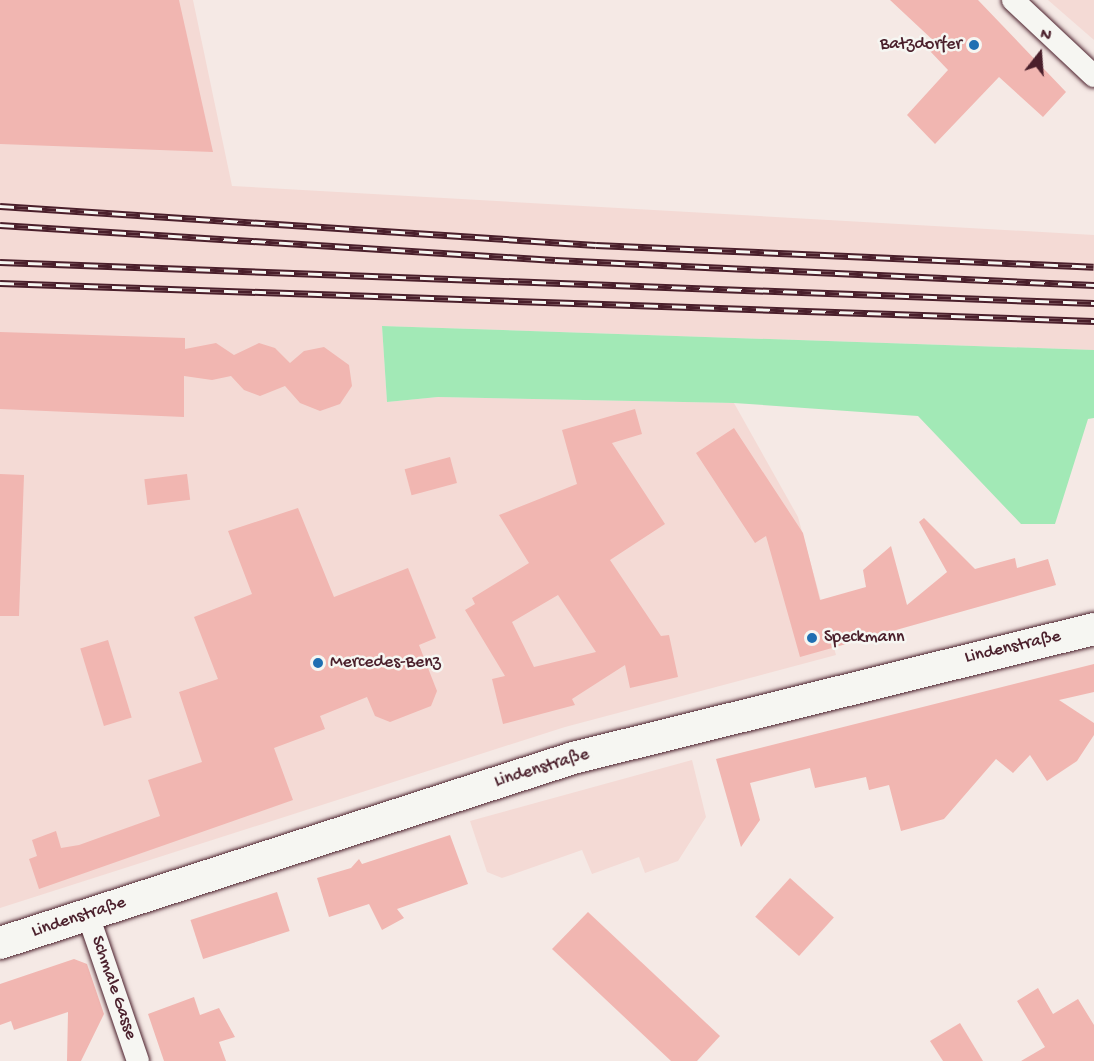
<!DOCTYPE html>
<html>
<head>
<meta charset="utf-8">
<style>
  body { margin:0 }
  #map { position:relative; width:1094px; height:1061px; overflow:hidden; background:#f5e9e5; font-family:"Gochi Hand",sans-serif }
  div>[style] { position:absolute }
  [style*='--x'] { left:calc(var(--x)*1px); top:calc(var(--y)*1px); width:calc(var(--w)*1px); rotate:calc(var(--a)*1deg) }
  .built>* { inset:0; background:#f4dad5 }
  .green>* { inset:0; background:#a2e9b6 }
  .building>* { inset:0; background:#f1b6b1; transform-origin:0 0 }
  .roads { filter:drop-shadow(0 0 2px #4a1f2b) drop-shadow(0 0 2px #4a1f2b) }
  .street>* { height:22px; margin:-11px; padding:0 11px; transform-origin:11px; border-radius:11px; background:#f6f6f2 }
  .secondary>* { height:32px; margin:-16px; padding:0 16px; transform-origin:16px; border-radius:16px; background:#f6f6f2 }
  .rail>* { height:7px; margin-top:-3.5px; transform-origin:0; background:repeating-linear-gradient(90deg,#f6f6f2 0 14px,#4a1f2b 0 28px); box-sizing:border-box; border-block:2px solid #4a1f2b }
  .dots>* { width:16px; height:16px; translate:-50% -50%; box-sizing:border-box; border:3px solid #f6f6f2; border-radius:50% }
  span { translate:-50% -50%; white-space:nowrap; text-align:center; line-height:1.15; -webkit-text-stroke:5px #f6f6f2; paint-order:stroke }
  .poi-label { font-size:18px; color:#4a1f2b }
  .right { translate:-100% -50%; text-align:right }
  .left { translate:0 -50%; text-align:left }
  .street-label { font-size:18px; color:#4a1f2b }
  .north { position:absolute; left:1010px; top:24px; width:60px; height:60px; -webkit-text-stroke:4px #f6f6f2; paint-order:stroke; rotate:17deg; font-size:16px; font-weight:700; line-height:24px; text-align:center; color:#4a1f2b }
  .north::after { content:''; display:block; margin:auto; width:21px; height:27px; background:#4a1f2b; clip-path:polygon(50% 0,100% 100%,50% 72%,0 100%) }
</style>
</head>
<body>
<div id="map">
  <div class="built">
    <div style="clip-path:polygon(0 0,193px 0,232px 186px,1094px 235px,1094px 350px,382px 326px,387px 402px,438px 397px,734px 403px,798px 517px,836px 655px,565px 727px,0 908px)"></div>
    <div style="clip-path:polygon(1048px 0,1094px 0,1094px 40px)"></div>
    <div style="clip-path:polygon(692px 760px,706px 817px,678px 861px,645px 873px,639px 857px,592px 874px,582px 850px,502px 878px,487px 872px,470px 821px)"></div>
  </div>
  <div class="green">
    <div style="clip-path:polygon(382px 326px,1094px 350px,1094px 418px,1088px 419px,1055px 524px,1021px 524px,918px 416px,734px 403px,438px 397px,387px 402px)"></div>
  </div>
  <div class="building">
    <div style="clip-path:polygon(0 0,179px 0,213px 152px,0 144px)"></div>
    <div style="clip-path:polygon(890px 0,978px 0,1066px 92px,1043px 117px,999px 77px,935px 144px,907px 115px,948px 70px,929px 50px,936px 43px)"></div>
    <div style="clip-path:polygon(0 332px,185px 338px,185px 349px,216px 343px,234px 355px,259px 343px,275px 348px,290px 363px,304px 351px,324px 347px,349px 365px,352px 386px,340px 404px,320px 411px,300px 403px,285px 386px,260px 396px,244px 390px,231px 376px,212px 380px,184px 376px,184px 417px,0 409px)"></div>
    <div style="clip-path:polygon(evenodd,635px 409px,642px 434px,612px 443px,665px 524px,610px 560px,661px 636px,669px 635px,678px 677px,630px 688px,625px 665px,572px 699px,575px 705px,503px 724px,492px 679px,505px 676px,465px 610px,475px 604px,472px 598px,529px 563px,499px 515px,577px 484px,562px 430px,635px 409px,558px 595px,596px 652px,534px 667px,512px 622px,558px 595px)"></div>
    <div style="clip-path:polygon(734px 428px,803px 533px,820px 600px,866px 587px,863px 570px,891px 546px,907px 605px,947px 572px,919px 522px,924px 518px,975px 569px,1015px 558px,1017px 568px,1048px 559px,1056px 585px,800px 657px,766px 536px,755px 543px,696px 453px)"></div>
    <div style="left:450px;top:457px;width:27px;height:47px;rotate:75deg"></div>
    <div style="clip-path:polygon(0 474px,24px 475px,19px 616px,0 616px)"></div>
    <div style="left:187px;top:474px;width:26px;height:43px;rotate:83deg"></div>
    <div style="clip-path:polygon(298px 508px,334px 597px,408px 568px,436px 638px,419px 645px,437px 691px,431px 706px,390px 722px,375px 716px,367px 697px,320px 716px,325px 729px,274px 748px,293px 800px,39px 889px,29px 859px,37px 856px,32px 840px,56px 831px,61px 848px,79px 845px,160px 816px,148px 780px,202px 762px,179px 692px,218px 679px,194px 617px,252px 594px,228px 531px)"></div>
    <div style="left:108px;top:640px;width:81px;height:29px;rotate:73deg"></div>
    <div style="clip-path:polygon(1094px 664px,1094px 692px,1059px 700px,1094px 723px,1094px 735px,1077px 761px,1047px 781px,1030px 755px,1013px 773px,996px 759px,944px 819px,901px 831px,889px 785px,869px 790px,866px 777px,815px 788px,810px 768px,750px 783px,760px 820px,741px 847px,716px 759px)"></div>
    <div style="clip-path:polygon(450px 835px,468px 884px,397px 909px,404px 918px,382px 930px,369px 904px,329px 917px,317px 878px,351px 868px,359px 859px,362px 864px)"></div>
    <div style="left:790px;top:878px;width:59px;height:52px;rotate:42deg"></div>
    <div style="left:277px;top:892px;width:41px;height:91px;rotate:72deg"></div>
    <div style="clip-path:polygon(588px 912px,720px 1036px,697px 1061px,671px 1061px,552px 949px)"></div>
    <div style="clip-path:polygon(74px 959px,87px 964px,104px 1014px,81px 1061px,67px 1061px,68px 1012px,14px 1030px,11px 1021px,0 1025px,0 984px)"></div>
    <div style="clip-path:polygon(1038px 988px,1053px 1014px,1078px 999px,1094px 1025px,1094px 1061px,1021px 1061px,1045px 1047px,1017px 1001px)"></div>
    <div style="clip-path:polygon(194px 997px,200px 1015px,219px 1008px,235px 1037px,219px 1042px,226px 1061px,164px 1061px,148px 1014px)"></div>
    <div style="clip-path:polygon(960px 1023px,983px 1061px,943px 1061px,930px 1041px)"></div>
  </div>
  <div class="roads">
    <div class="street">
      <div style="--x:1013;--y:0;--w:111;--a:43.2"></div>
      <div style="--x:88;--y:915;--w:154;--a:71.1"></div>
    </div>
    <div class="secondary">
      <div style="--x:0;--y:943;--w:602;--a:-17.89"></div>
      <div style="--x:573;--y:758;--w:537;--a:-13.91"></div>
    </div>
  </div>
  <div class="rail">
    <div style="--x:0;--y:206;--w:597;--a:3.74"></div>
    <div style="--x:596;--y:245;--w:498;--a:2.5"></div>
    <div style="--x:0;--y:225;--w:556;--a:3.61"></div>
    <div style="--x:555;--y:260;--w:540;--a:2.66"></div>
    <div style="--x:0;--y:262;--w:1095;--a:2.15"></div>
    <div style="--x:0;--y:283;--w:1095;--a:1.99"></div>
  </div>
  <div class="dots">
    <div style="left:974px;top:45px;background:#1f6fb2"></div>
    <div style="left:812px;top:638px;background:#1f6fb2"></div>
    <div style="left:318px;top:663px;background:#1f6fb2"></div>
  </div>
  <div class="poi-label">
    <span class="right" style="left:962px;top:45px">Batzdorfer</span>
    <span class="left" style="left:824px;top:638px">Speckmann</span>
    <span class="left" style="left:330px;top:663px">Mercedes-Benz</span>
  </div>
  <div class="street-label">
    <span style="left:1013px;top:648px;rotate:-13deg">Lindenstraße</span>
    <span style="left:542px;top:769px;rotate:-17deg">Lindenstraße</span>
    <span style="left:79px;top:918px;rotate:-18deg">Lindenstraße</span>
    <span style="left:113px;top:988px;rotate:71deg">Schmale Gasse</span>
  </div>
  <div class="north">N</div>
</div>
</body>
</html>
